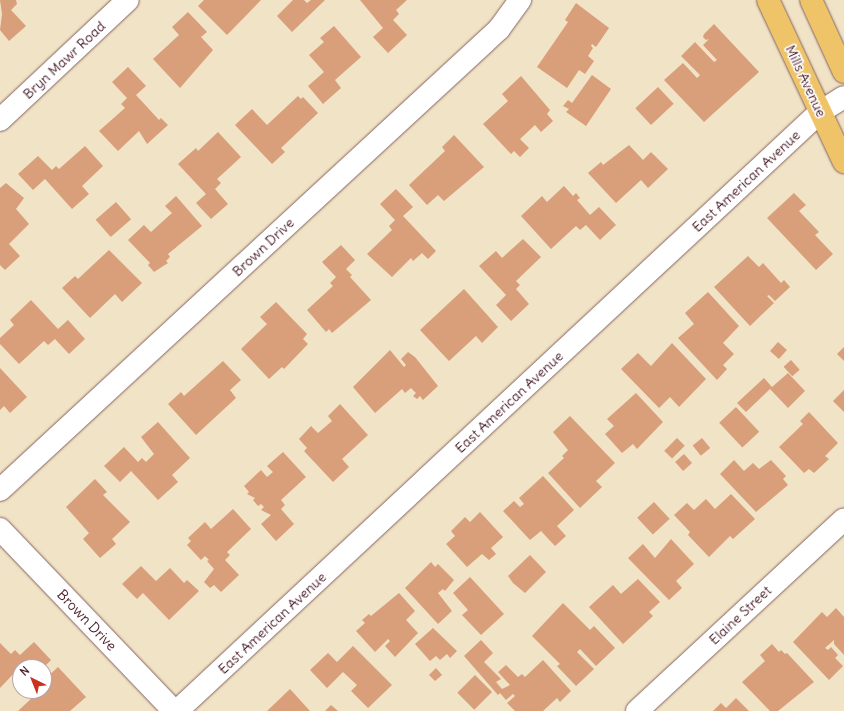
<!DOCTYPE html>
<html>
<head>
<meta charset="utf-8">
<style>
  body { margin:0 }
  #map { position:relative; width:844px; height:711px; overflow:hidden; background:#f1e3c6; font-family:Delius,sans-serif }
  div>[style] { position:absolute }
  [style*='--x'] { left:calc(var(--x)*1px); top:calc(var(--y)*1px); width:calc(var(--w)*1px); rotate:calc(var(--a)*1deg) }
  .building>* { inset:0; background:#d99e7a; transform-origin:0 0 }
  .roads { filter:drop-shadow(0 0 1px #846461) drop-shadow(0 0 1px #846461) }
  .minor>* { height:22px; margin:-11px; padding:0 11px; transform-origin:11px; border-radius:11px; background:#fff }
  .primary>* { height:22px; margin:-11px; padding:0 11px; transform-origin:11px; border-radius:11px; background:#efc469 }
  span { translate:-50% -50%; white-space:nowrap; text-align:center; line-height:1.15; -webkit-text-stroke:3.5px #fff; paint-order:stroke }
  .street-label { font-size:14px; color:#4a1f2b }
  .north { position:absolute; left:12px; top:659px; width:40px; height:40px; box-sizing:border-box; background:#fff; border:1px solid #b7a5aa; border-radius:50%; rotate:317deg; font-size:11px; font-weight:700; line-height:16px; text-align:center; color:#4a1f2b }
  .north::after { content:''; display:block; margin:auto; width:14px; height:18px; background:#c8321e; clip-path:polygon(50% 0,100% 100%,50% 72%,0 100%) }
</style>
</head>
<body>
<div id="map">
  <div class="building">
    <div style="clip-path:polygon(0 0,16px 0,17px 4px,11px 10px,26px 26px,9px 41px,0 30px,2px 14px)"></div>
    <div style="clip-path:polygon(204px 0,261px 0,227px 35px,198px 6px)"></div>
    <div style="clip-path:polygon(293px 0,304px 0,307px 3px,311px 0,325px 0,292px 32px,277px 16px)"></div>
    <div style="clip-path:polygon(360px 0,407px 0,396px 10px,399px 14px,393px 20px,407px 35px,388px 53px,373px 37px,383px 28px)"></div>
    <div style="clip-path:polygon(576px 3px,609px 28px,596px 47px,592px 44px,591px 46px,593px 48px,588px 56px,594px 61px,585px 74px,579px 70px,567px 88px,537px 67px,568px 22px,565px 20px)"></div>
    <div style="clip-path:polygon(188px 12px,207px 32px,201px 37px,213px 50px,180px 88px,153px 59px,179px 35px,172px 27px)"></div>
    <div style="clip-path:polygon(714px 24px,759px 72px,704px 122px,664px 80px,683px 63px,697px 78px,700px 75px,681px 56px,695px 42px,714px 62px,717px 60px,703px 45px,709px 39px,706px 40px,703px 37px,704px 34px)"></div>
    <div style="clip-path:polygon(334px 26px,361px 57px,335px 80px,341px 88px,323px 104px,308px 86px,324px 72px,309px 55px,324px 42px,320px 38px)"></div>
    <div style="clip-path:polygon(128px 67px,146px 86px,136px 95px,159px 120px,161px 118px,168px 125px,147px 144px,139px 131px,118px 151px,99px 131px,125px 108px,121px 104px,127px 98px,112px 82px)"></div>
    <div style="clip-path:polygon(592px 75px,611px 89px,586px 126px,566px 112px,569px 109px,563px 106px,568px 100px,572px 103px)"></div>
    <div style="clip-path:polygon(521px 76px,550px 110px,547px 114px,553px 121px,541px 132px,535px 125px,520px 139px,529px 148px,520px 157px,514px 151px,511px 154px,483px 124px,508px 101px,502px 94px)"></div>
    <div style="left:658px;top:87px;width:23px;height:31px;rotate:47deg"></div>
    <div style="clip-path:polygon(298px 96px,301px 99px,303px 97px,318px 113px,281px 148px,285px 152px,272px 164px,235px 125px,252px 109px,267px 125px)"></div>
    <div style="clip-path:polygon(218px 132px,241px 157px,217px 179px,221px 183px,215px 189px,228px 204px,211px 219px,196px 203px,206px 194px,178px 164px,196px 148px,198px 151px)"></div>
    <div style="clip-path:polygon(454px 135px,484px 167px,444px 201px,438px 195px,427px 205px,409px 185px,445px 151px,442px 147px)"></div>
    <div style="clip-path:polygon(629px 145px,643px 160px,651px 152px,668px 169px,648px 188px,641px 180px,616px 203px,588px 173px,601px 162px,603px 165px)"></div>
    <div style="clip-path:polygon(85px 146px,103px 166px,82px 186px,89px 194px,72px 209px,45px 179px,33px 190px,18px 174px,38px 156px,52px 170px,56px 166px,59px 169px)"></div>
    <div style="clip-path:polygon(6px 183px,24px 198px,16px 209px,29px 224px,9px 244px,20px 256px,5px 270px,0 265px,0 188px)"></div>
    <div style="clip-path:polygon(564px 186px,573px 196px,576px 193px,580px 198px,577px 200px,590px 215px,599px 207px,616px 225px,600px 240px,586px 225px,580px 230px,576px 226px,551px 249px,521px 216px,542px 196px,547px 202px)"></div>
    <div style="clip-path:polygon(396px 189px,413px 207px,403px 216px,436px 251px,428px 259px,422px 253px,413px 261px,411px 258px,392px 277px,367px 254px,392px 230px,389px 226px,395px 220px,380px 204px)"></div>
    <div style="clip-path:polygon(794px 193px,806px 205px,799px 211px,819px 232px,815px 235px,833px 254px,816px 270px,767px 218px)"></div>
    <div style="clip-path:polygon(176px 196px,202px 226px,168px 254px,170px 257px,166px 261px,168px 263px,154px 272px,148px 265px,150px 263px,128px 240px,144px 225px,151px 232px,172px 213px,165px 206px)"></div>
    <div style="left:116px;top:202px;width:23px;height:27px;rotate:49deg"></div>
    <div style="clip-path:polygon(523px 239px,541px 257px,516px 281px,520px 285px,516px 289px,529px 304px,511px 321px,496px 305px,506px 295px,479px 266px,496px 251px,502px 258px)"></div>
    <div style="clip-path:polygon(341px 245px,355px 260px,346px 269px,352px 275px,350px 277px,371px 300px,332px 333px,329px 329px,326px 332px,307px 310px,333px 286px,330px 283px,336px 277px,322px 262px)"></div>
    <div style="clip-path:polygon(109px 250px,142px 283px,122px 302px,115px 294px,90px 318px,62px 288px,75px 276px,78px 279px)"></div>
    <div style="clip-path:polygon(748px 256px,759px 267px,763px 263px,781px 283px,784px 280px,790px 287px,775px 301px,769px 295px,767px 296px,774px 303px,750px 326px,714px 287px)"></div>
    <div style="clip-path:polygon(464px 289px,498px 327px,482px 343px,476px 336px,449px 361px,420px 330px)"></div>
    <div style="clip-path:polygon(708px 292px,739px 326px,723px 343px,734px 354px,723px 365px,727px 369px,717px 380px,678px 338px,694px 324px,685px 313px)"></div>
    <div style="clip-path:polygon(31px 300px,58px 329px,68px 320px,85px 339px,69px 354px,55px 339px,48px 345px,44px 341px,19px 364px,0 344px,0 338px,14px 325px,10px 320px)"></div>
    <div style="clip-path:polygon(276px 302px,307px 334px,303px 339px,308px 344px,284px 369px,282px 367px,269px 379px,241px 349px,267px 324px,260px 317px)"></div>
    <div style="left:778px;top:342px;width:12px;height:12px;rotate:42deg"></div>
    <div style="clip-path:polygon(672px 343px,706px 379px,679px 407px,670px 397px,659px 408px,621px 369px,638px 353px,651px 366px)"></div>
    <div style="clip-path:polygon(844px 347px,844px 361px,837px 354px)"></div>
    <div style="clip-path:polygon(390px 350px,404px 367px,406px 365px,401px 359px,408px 352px,415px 357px,438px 386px,423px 400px,420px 396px,417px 399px,413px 396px,416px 393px,411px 388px,405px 393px,402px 389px,375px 413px,353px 387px)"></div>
    <div style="left:791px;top:360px;width:13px;height:10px;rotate:48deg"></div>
    <div style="clip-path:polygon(223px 361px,241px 380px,230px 390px,236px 398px,196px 435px,168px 404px,181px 392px,184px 396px)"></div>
    <div style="clip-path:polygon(0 368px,27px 397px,10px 413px,4px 406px,0 410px)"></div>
    <div style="clip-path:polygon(788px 373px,805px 391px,788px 408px,770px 389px,746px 412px,737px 403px,764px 378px,772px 387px)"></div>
    <div style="clip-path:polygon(844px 390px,844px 412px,833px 401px)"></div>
    <div style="clip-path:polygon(636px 393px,663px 422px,637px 449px,633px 444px,622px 453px,605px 434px,614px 426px,607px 419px)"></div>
    <div style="clip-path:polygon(340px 404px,368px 435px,342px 459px,349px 467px,333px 482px,304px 451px,307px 448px,299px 439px,311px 426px,318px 433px,332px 421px,328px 416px)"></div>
    <div style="left:736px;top:407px;width:34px;height:23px;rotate:47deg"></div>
    <div style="clip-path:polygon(809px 412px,838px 443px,825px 456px,829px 459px,814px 473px,809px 469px,804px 473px,779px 447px,803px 424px,800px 421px)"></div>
    <div style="clip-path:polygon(570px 416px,615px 463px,596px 481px,602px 487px,580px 508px,548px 473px,564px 458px,562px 456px,568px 450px,553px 432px)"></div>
    <div style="clip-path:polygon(158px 422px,190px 458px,172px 475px,178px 482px,158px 500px,131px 471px,120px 482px,104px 466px,124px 447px,138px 462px,142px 458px,146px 462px,154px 454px,141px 437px)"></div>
    <div style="left:677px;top:438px;width:11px;height:18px;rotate:45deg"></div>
    <div style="left:702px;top:438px;width:13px;height:12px;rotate:51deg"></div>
    <div style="clip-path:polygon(283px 452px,306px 477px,281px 500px,285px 505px,281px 509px,294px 524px,276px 541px,261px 524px,271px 515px,261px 510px,264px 507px,261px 504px,258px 506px,253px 500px,255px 498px,247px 494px,249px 492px,244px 486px,261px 470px,267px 477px,273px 472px,267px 466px)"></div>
    <div style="left:684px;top:454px;width:12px;height:12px;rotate:48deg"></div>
    <div style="clip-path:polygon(734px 460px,744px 471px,753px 463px,759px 469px,771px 460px,786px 476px,783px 479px,788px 485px,756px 512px,720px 474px)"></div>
    <div style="clip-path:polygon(543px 476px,574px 510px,557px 526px,566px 536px,555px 546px,541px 531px,530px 540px,503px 511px,514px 501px,520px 507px,524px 504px,519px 498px)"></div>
    <div style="clip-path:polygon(95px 479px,107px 492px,103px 495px,130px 522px,112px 539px,116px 544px,100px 558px,83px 539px,89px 533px,66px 507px)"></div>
    <div style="clip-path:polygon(731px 494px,755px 519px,733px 539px,730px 536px,709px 557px,688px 535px,690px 532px,674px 515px,687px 503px,694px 510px,706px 499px,715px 509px)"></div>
    <div style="left:654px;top:502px;width:23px;height:23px;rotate:47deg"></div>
    <div style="clip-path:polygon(233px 509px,251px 529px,227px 552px,230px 555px,225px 560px,239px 575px,221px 592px,214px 585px,210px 588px,204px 582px,214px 569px,207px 561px,209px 560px,205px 556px,201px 560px,187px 545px,191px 541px,188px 538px,205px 522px,211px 529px)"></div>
    <div style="clip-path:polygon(480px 512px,503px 537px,491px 548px,496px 554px,489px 560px,482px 554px,467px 567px,446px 544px,455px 536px,451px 531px,465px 517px,470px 522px)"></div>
    <div style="clip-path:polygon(671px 539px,694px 564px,676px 581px,682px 588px,669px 600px,628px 558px,643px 544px,655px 558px)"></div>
    <div style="clip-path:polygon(530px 555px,546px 572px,525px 593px,513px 583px,508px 576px)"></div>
    <div style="clip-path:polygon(431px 562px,435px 567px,438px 564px,454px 580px,445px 591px,443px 589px,438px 593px,452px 611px,438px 624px,405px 588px)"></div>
    <div style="clip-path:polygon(141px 566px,156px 581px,170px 568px,184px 583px,187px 580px,199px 591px,169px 620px,143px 593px,137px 599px,122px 584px)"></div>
    <div style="clip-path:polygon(470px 577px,504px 614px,481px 635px,462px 615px,468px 610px,453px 593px)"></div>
    <div style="clip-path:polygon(638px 579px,660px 602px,649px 612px,653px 616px,623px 644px,589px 607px,613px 585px,621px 594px)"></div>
    <div style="clip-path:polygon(399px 593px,415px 611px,406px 620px,418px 633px,395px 657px,385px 646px,390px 641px,388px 639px,375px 652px,356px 631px,365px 623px,362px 620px,369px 614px,371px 616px)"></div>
    <div style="clip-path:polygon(563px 603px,590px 630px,594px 626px,615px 648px,596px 666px,580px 649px,577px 652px,594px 669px,576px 686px,557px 666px,560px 664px,532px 636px)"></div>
    <div style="clip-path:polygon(836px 608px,844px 617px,844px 655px,834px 644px,834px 640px,825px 648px,828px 650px,831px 647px,838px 655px,835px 658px,843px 666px,829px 680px,793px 642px,822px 612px,827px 617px)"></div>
    <div style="clip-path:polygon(433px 628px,457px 651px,450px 658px,447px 654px,440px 660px,436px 656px,430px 661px,415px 644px)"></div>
    <div style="clip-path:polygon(481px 640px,493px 653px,484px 662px,501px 679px,496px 682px,502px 689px,510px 685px,498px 672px,506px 665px,518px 677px,522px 674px,525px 677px,543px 660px,571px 691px,560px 702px,557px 698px,543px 711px,515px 711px,507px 703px,515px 696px,513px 694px,506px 700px,500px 693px,498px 695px,464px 656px)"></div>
    <div style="clip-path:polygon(34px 642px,51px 660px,44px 667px,28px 667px,25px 664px,20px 667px,0 688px,0 643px,11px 654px,15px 650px,20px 655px)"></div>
    <div style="clip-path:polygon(772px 644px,779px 652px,781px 650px,785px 654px,787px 653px,814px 682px,778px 711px,770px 711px,742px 682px,765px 661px,760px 655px)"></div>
    <div style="clip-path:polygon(353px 646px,392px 685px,368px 708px,351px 691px,357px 685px,343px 672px,327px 688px,310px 670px,328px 653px,337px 662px)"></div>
    <div style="clip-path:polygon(58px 667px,86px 697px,70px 711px,18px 711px,34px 696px,31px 693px,33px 691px,44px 691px,44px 680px)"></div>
    <div style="clip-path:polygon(436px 668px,442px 675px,435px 681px,429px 675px)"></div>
    <div style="left:475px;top:675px;width:24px;height:25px;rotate:45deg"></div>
    <div style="clip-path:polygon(290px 689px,310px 711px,267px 711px)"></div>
    <div style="clip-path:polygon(736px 698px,749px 711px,713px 711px,721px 703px,726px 708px)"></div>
    <div style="clip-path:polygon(331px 705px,338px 711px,325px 711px)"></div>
  </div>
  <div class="roads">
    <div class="minor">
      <div style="--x:0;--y:120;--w:175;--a:-43.2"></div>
      <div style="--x:0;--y:490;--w:679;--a:-42.73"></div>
      <div style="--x:499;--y:29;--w:36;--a:-54"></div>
      <div style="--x:0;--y:529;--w:252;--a:46.3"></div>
      <div style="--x:177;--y:711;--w:879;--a:-42.97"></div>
      <div style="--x:820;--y:112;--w:28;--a:-32"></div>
      <div style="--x:637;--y:711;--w:282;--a:-42.8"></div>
    </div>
    <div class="primary">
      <div style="--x:768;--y:0;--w:179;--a:64.9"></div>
      <div style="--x:811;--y:0;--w:79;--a:65.4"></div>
    </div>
  </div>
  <div class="street-label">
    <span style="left:64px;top:60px;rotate:-43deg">Bryn Mawr Road</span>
    <span style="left:806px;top:81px;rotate:65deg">Mills Avenue</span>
    <span style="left:746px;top:181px;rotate:-43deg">East American Avenue</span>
    <span style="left:263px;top:247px;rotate:-43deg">Brown Drive</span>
    <span style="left:509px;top:402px;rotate:-43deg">East American Avenue</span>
    <span style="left:740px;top:615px;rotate:-43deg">Elaine Street</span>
    <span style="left:87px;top:620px;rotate:46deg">Brown Drive</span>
    <span style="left:272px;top:623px;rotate:-43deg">East American Avenue</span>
  </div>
  <div class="north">N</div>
</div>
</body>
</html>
